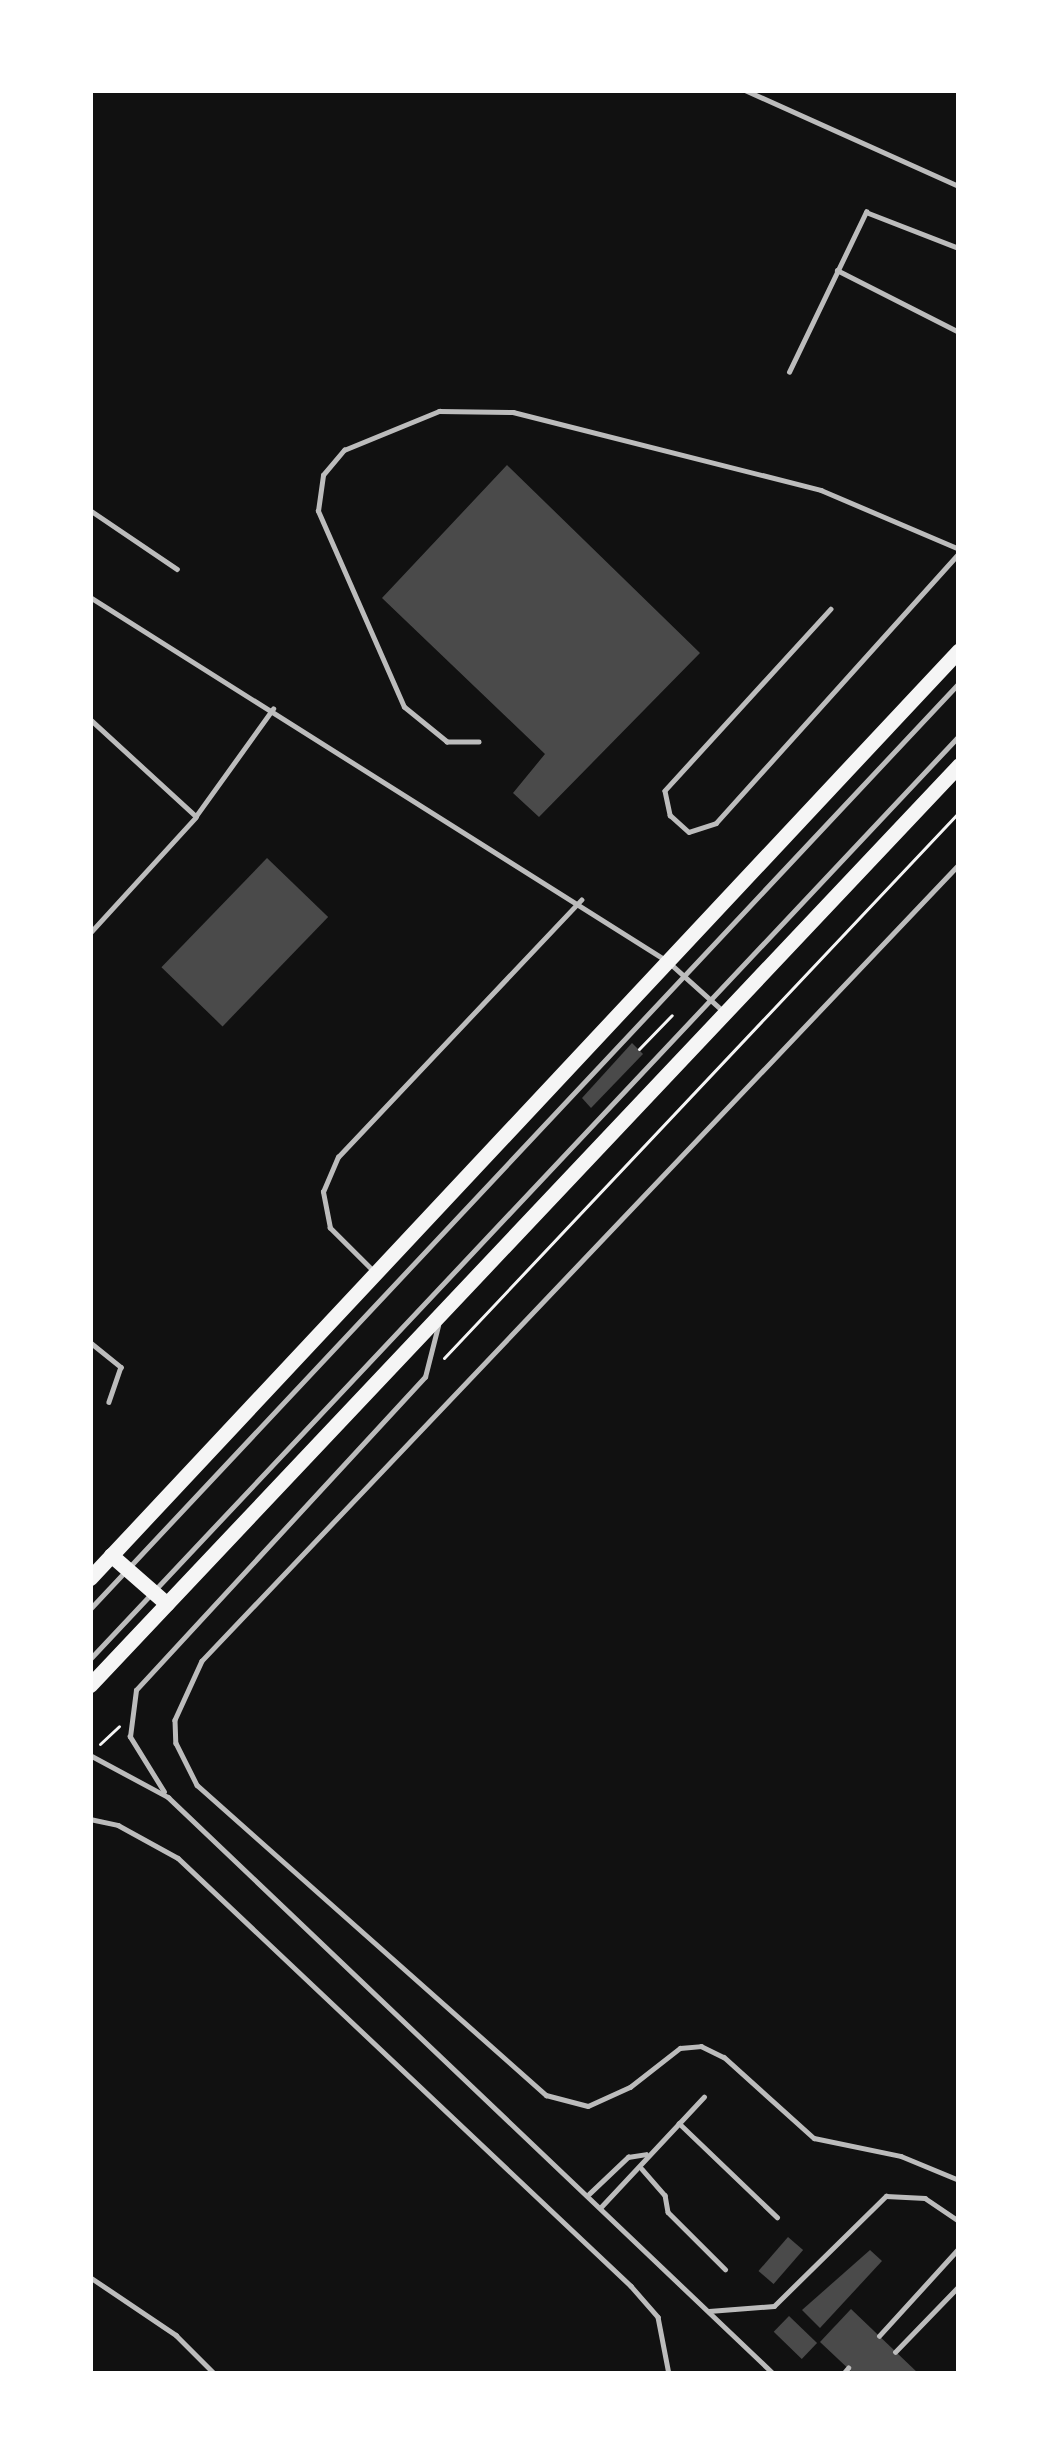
<!DOCTYPE html>
<html>
<head>
<meta charset="utf-8">
<style>
  body { margin:0 }
  #map { position:relative; width:1049px; height:2464px; overflow:hidden; background:#111; font-family:Montserrat,sans-serif }
  div>[style] { position:absolute }
  [style*='--x'] { left:calc(var(--x)*1px); top:calc(var(--y)*1px); width:calc(var(--w)*1px); rotate:calc(var(--a)*1deg) }
  .building>* { inset:0; background:#4a4a4a; transform-origin:0 0 }
  .path>* { height:3px; margin:-1.5px; padding:0 1.5px; transform-origin:1.5px; border-radius:1.5px; background:#f5f5f5 }
  .service>* { height:4.5px; margin:-2.25px; padding:0 2.25px; transform-origin:2.25px; border-radius:2.25px; background:#bcbcbc }
  .primary>* { height:15px; margin:-7.5px; padding:0 7.5px; transform-origin:7.5px; border-radius:7.5px; background:#f5f5f5 }
  span { translate:-50% -50%; white-space:nowrap; text-align:center; line-height:1.15; -webkit-text-stroke:9px #fff; paint-order:stroke }
  .frame { position:absolute; inset:0; border:93px solid #fff; pointer-events:none }
</style>
</head>
<body>
<div id="map">
  <div class="building">
    <div style="clip-path:polygon(507px 465px,700px 653px,539px 817px,513px 793px,545px 754px,382px 598px)"></div>
    <div style="left:267px;top:858px;width:85px;height:152px;rotate:44deg"></div>
    <div style="clip-path:polygon(632px 1043px,643px 1054px,591px 1108px,582px 1098px)"></div>
    <div style="left:788px;top:2237px;width:20px;height:45px;rotate:41deg"></div>
    <div style="clip-path:polygon(870px 2250px,882px 2261px,820px 2328px,802px 2310px)"></div>
    <div style="clip-path:polygon(851px 2309px,919px 2374px,854px 2374px,820px 2342px)"></div>
    <div style="left:789px;top:2316px;width:39px;height:22px;rotate:44deg"></div>
  </div>
  <div class="path">
    <div style="--x:639;--y:1049;--w:47;--a:-45.9"></div>
    <div style="--x:444;--y:1358;--w:751;--a:-46.67"></div>
    <div style="--x:100;--y:1744;--w:26;--a:-43"></div>
  </div>
  <div class="service">
    <div style="--x:745;--y:90;--w:235;--a:24.2"></div>
    <div style="--x:837;--y:270;--w:137;--a:26.9"></div>
    <div style="--x:789;--y:372;--w:178;--a:-64.3"></div>
    <div style="--x:866;--y:212;--w:100;--a:21.2"></div>
    <div style="--x:90;--y:510;--w:105;--a:34.1"></div>
    <div style="--x:90;--y:597;--w:679;--a:32.24"></div>
    <div style="--x:831;--y:609;--w:246;--a:132.4"></div>
    <div style="--x:665;--y:791;--w:25;--a:78"></div>
    <div style="--x:670;--y:815;--w:25;--a:42"></div>
    <div style="--x:689;--y:832;--w:28;--a:-18"></div>
    <div style="--x:716;--y:823;--w:363;--a:-48"></div>
    <div style="--x:90;--y:719;--w:144;--a:42.5"></div>
    <div style="--x:196;--y:816;--w:132;--a:-54.3"></div>
    <div style="--x:479;--y:742;--w:32;--a:180"></div>
    <div style="--x:447;--y:742;--w:55;--a:-140.9"></div>
    <div style="--x:404;--y:707;--w:214;--a:-113.7"></div>
    <div style="--x:318;--y:511;--w:36;--a:-82"></div>
    <div style="--x:323;--y:475;--w:33;--a:-50"></div>
    <div style="--x:344;--y:450;--w:103;--a:-22.3"></div>
    <div style="--x:439;--y:411;--w:74;--a:0.8"></div>
    <div style="--x:513;--y:412;--w:318;--a:14.2"></div>
    <div style="--x:821;--y:490;--w:150;--a:23.1"></div>
    <div style="--x:959;--y:865;--w:1098;--a:133.56"></div>
    <div style="--x:202;--y:1661;--w:65;--a:114.6"></div>
    <div style="--x:175;--y:1720;--w:23;--a:88"></div>
    <div style="--x:176;--y:1743;--w:47;--a:63.4"></div>
    <div style="--x:197;--y:1785;--w:467;--a:41.6"></div>
    <div style="--x:546;--y:2095;--w:43;--a:14.7"></div>
    <div style="--x:588;--y:2106;--w:46;--a:-24.3"></div>
    <div style="--x:630;--y:2087;--w:63;--a:-38"></div>
    <div style="--x:680;--y:2048;--w:21;--a:-5"></div>
    <div style="--x:701;--y:2046;--w:25;--a:26"></div>
    <div style="--x:724;--y:2057;--w:121;--a:42"></div>
    <div style="--x:814;--y:2138;--w:89;--a:11.7"></div>
    <div style="--x:901;--y:2156;--w:63;--a:22.5"></div>
    <div style="--x:90;--y:933;--w:156;--a:-47.6"></div>
    <div style="--x:673;--y:966;--w:66;--a:41.9"></div>
    <div style="--x:371;--y:1269;--w:58;--a:-135"></div>
    <div style="--x:330;--y:1228;--w:37;--a:-101"></div>
    <div style="--x:323;--y:1192;--w:38;--a:-67"></div>
    <div style="--x:338;--y:1157;--w:354;--a:-46.6"></div>
    <div style="--x:90;--y:1342;--w:40;--a:39"></div>
    <div style="--x:121;--y:1367;--w:37;--a:109"></div>
    <div style="--x:90;--y:1609;--w:1270;--a:-46.82"></div>
    <div style="--x:90;--y:1659;--w:1268;--a:-46.73"></div>
    <div style="--x:90;--y:1755;--w:89;--a:28.3"></div>
    <div style="--x:168;--y:1797;--w:837;--a:43.6"></div>
    <div style="--x:164;--y:1792;--w:65;--a:-121.7"></div>
    <div style="--x:130;--y:1737;--w:47;--a:-82.7"></div>
    <div style="--x:136;--y:1690;--w:426;--a:-47.3"></div>
    <div style="--x:425;--y:1377;--w:53;--a:-75.7"></div>
    <div style="--x:90;--y:1819;--w:29;--a:12"></div>
    <div style="--x:118;--y:1825;--w:68;--a:28.8"></div>
    <div style="--x:178;--y:1858;--w:623;--a:43.37"></div>
    <div style="--x:631;--y:2286;--w:41;--a:48.9"></div>
    <div style="--x:658;--y:2317;--w:58;--a:79.1"></div>
    <div style="--x:679;--y:2123;--w:136;--a:43.8"></div>
    <div style="--x:642;--y:2169;--w:35;--a:49"></div>
    <div style="--x:665;--y:2195;--w:17;--a:80"></div>
    <div style="--x:668;--y:2212;--w:81;--a:45"></div>
    <div style="--x:589;--y:2194;--w:54;--a:-43.5"></div>
    <div style="--x:628;--y:2157;--w:18;--a:-9"></div>
    <div style="--x:600;--y:2208;--w:152;--a:-46.9"></div>
    <div style="--x:90;--y:2277;--w:104;--a:34"></div>
    <div style="--x:176;--y:2335;--w:55;--a:45"></div>
    <div style="--x:709;--y:2311;--w:65;--a:-4.4"></div>
    <div style="--x:774;--y:2306;--w:157;--a:-44.5"></div>
    <div style="--x:886;--y:2196;--w:39;--a:3"></div>
    <div style="--x:925;--y:2198;--w:41;--a:34.1"></div>
    <div style="--x:879;--y:2336;--w:119;--a:-47.7"></div>
    <div style="--x:895;--y:2352;--w:92;--a:-45.9"></div>
    <div style="--x:843;--y:2374;--w:8;--a:-50"></div>
  </div>
  <div class="primary">
    <div style="--x:111;--y:1555;--w:74;--a:41.2"></div>
    <div style="--x:90;--y:1578;--w:1271;--a:-46.88"></div>
    <div style="--x:90;--y:1685;--w:1266;--a:-46.63"></div>
  </div>
  <div class="frame"></div>
</div>
</body>
</html>
